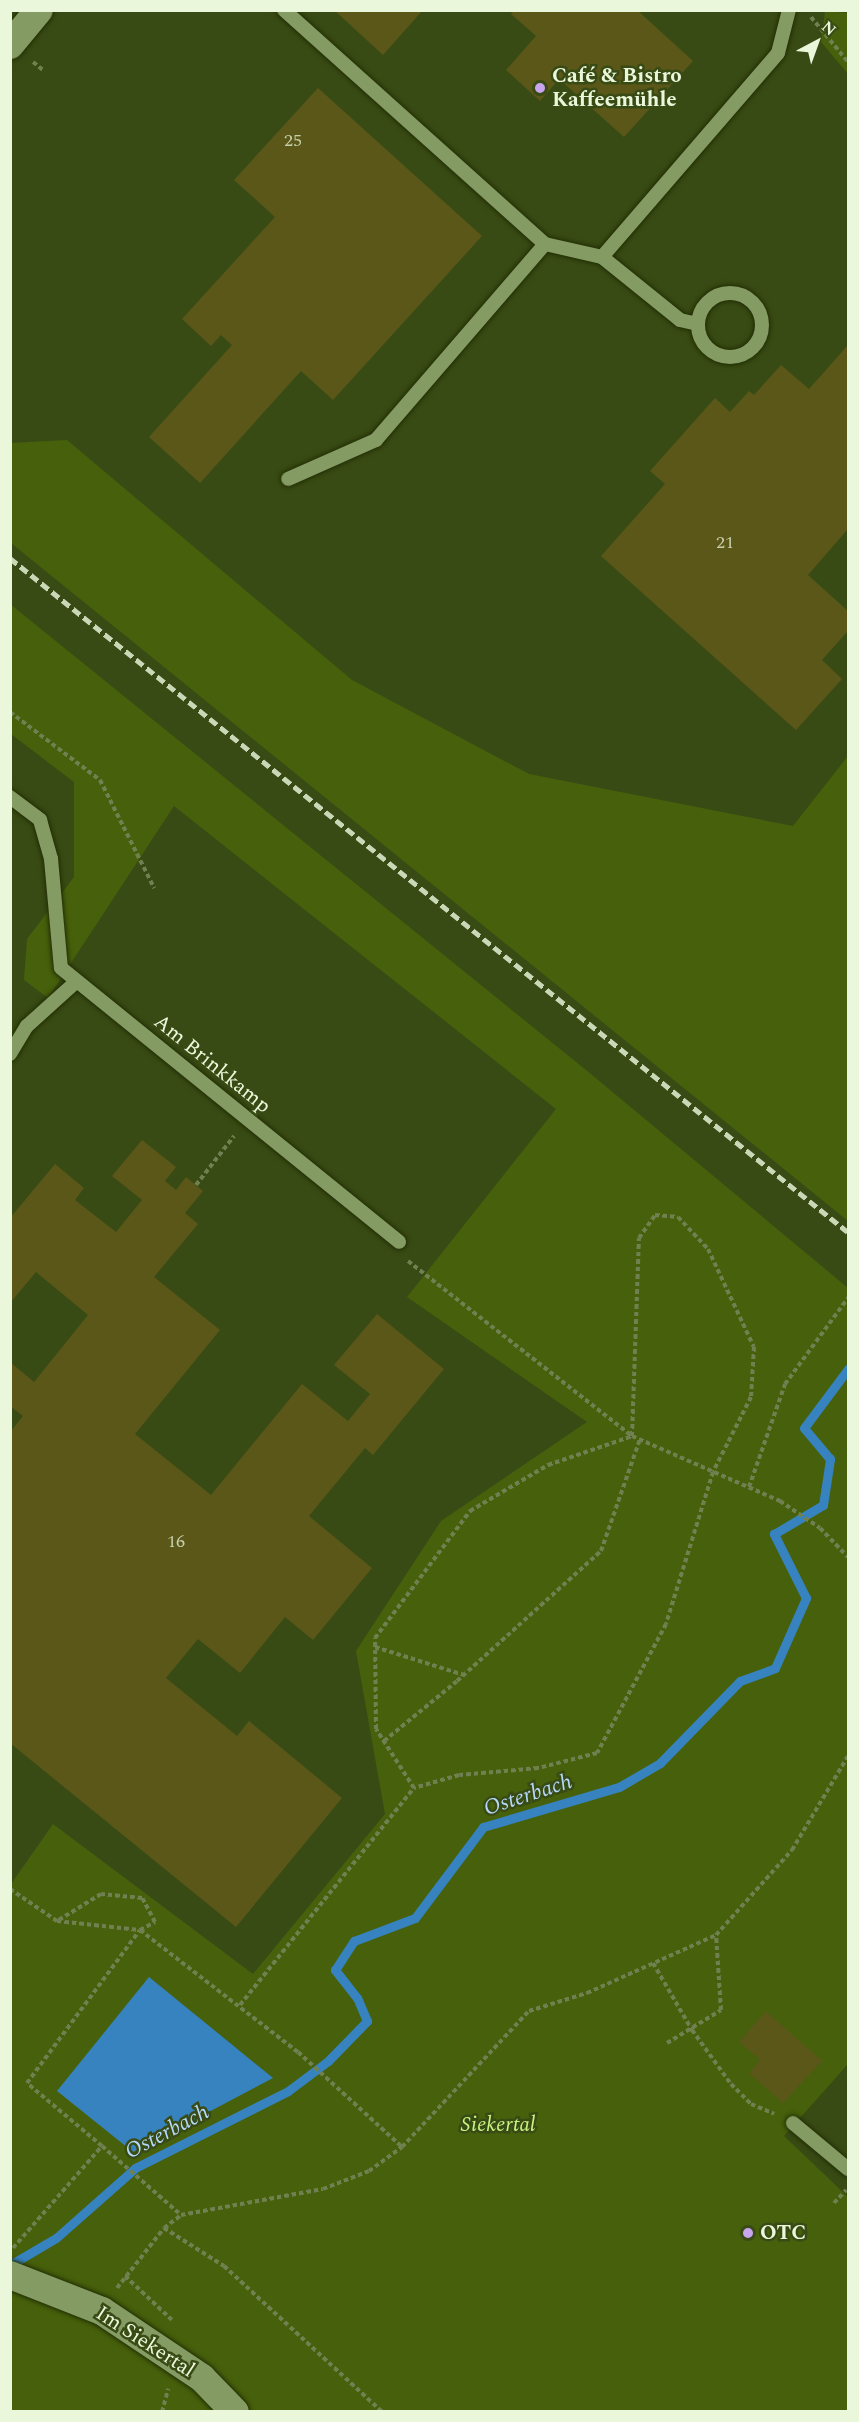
<!DOCTYPE html>
<html>
<head>
<meta charset="utf-8">
<style>
  body { margin:0 }
  #map { position:relative; width:859px; height:2422px; overflow:hidden; background:#394b14; font-family:Spectral,serif }
  div>[style] { position:absolute }
  [style*='--x'] { left:calc(var(--x)*1px); top:calc(var(--y)*1px); width:calc(var(--w)*1px); rotate:calc(var(--a)*1deg) }
  .green>* { inset:0; background:#47600b }
  .water>* { inset:0; background:#3683c0 }
  .stream>* { height:9px; margin:-4.5px; padding:0 4.5px; transform-origin:4.5px; border-radius:4.5px; background:#3683c0 }
  .building>* { inset:0; background:#5a5718 }
  .path>* { height:4px; margin-top:-2px; transform-origin:0; background:repeating-linear-gradient(90deg,#708051 0 4.5px,transparent 0 7.5px) }
  .roads { filter:drop-shadow(0 0 2px #222f05) drop-shadow(0 0 2px #222f05) }
  .lane>* { height:14px; margin:-7px; padding:0 7px; transform-origin:7px; border-radius:7px; background:#859b64 }
  .lane>.ring { margin:-7px; padding:0; box-sizing:content-box; background:none; border:14px solid #859b64; border-radius:50% }
  .street>* { height:28px; margin:-14px; padding:0 14px; transform-origin:14px; border-radius:14px; background:#859b64 }
  .rail>* { height:4.5px; margin-top:-2.25px; transform-origin:0; background:repeating-linear-gradient(90deg,#cbd8b7 0 9px,transparent 0 13.5px) }
  .dots>* { width:16px; height:16px; translate:-50% -50%; box-sizing:border-box; border:3px solid #394b14; border-radius:50% }
  span { translate:-50% -50%; white-space:nowrap; text-align:center; line-height:1.15; -webkit-text-stroke:5px #394b14; paint-order:stroke }
  .number-label { font-size:18px; color:#c7cfaa }
  .number-label span { -webkit-text-stroke-width:0 }
  .poi-label { font-size:21px; color:#ebf7da; font-weight:700 }
  .left { translate:0 -50%; text-align:left }
  .street-label { font-size:21px; color:#ebf7da }
  .park-label { font-size:21px; color:#caf582; font-style:italic }
  .water-label { font-size:22px; color:#b5d9fa; font-style:italic }
  .frame { position:absolute; inset:0; border:12px solid #ebf7da; pointer-events:none }
  .north { position:absolute; left:787px; top:12px; width:60px; height:60px; -webkit-text-stroke:4px #394b14; paint-order:stroke; rotate:41deg; font-size:16px; font-weight:700; line-height:24px; text-align:center; color:#ebf7da }
  .north::after { content:''; display:block; margin:auto; width:21px; height:27px; background:#ebf7da; clip-path:polygon(50% 0,100% 100%,50% 72%,0 100%) }
</style>
</head>
<body>
<div id="map">
  <div class="green">
    <div style="clip-path:polygon(825px 11px,848px 13px,848px 74px,821px 42px)"></div>
    <div style="clip-path:polygon(67px 440px,352px 680px,529px 774px,793px 826px,848px 756px,848px 1221px,11px 543px,11px 443px)"></div>
    <div style="clip-path:polygon(10px 604px,586px 1070px,848px 1288px,848px 2064px,784px 2136px,848px 2197px,848px 2411px,11px 2411px,11px 1884px,53px 1824px,253px 1974px,385px 1814px,356px 1651px,441px 1521px,587px 1422px,407px 1297px,556px 1109px,174px 806px,48px 998px,24px 980px,27px 939px,74px 877px,74px 782px,11px 734px)"></div>
  </div>
  <div class="water">
    <div style="clip-path:polygon(149px 1977px,273px 2078px,133px 2152px,57px 2091px)"></div>
  </div>
  <div class="stream">
    <div style="--x:10;--y:2265;--w:53;--a:-30.4"></div>
    <div style="--x:56;--y:2238;--w:106;--a:-41.5"></div>
    <div style="--x:135;--y:2168;--w:171;--a:-26.7"></div>
    <div style="--x:288;--y:2091;--w:50;--a:-36.9"></div>
    <div style="--x:328;--y:2061;--w:56;--a:-45.7"></div>
    <div style="--x:367;--y:2021;--w:25;--a:-113"></div>
    <div style="--x:357;--y:1998;--w:36;--a:-128"></div>
    <div style="--x:335;--y:1970;--w:35;--a:-57"></div>
    <div style="--x:354;--y:1941;--w:65;--a:-20.7"></div>
    <div style="--x:415;--y:1918;--w:114;--a:-53.2"></div>
    <div style="--x:483;--y:1827;--w:142;--a:-16.4"></div>
    <div style="--x:619;--y:1787;--w:48;--a:-30.3"></div>
    <div style="--x:660;--y:1763;--w:115;--a:-45.7"></div>
    <div style="--x:740;--y:1681;--w:37;--a:-20"></div>
    <div style="--x:775;--y:1668;--w:77;--a:-66.1"></div>
    <div style="--x:806;--y:1598;--w:72;--a:-116.6"></div>
    <div style="--x:774;--y:1534;--w:57;--a:-30.6"></div>
    <div style="--x:823;--y:1505;--w:47;--a:-81.3"></div>
    <div style="--x:830;--y:1459;--w:40;--a:-130"></div>
    <div style="--x:804;--y:1428;--w:74;--a:-53.3"></div>
  </div>
  <div class="building">
    <div style="clip-path:polygon(334px 10px,423px 10px,383px 55px)"></div>
    <div style="clip-path:polygon(514px 10px,637px 10px,693px 61px,624px 137px,559px 79px,540px 101px,506px 70px,536px 36px,511px 14px)"></div>
    <div style="clip-path:polygon(318px 88px,482px 236px,333px 400px,301px 371px,200px 483px,149px 437px,232px 345px,221px 335px,211px 346px,182px 319px,275px 217px,234px 180px)"></div>
    <div style="clip-path:polygon(848px 345px,848px 529px,808px 575px,848px 611px,848px 631px,822px 660px,842px 679px,796px 730px,601px 556px,665px 484px,650px 471px,715px 398px,730px 412px,749px 391px,754px 395px,781px 365px,809px 389px)"></div>
    <div style="clip-path:polygon(142px 1140px,176px 1167px,165px 1181px,176px 1190px,186px 1177px,203px 1191px,185px 1213px,198px 1224px,154px 1277px,220px 1330px,135px 1434px,211px 1495px,302px 1384px,348px 1421px,370px 1394px,334px 1365px,377px 1314px,444px 1369px,373px 1455px,365px 1448px,309px 1516px,372px 1568px,313px 1640px,285px 1617px,240px 1673px,198px 1639px,166px 1678px,237px 1736px,249px 1721px,342px 1798px,236px 1927px,10px 1743px,10px 1432px,23px 1416px,10px 1406px,10px 1362px,34px 1382px,88px 1315px,36px 1272px,10px 1303px,10px 1218px,55px 1164px,84px 1188px,75px 1200px,116px 1232px,142px 1200px,112px 1176px)"></div>
    <div style="clip-path:polygon(766px 2011px,822px 2061px,783px 2103px,749px 2073px,760px 2060px,739px 2042px)"></div>
  </div>
  <div class="path">
    <div style="--x:811;--y:17;--w:58;--a:50.6"></div>
    <div style="--x:33;--y:62;--w:14;--a:39"></div>
    <div style="--x:10;--y:712;--w:113;--a:37.1"></div>
    <div style="--x:100;--y:780;--w:121;--a:63.4"></div>
    <div style="--x:196;--y:1185;--w:62;--a:-52.2"></div>
    <div style="--x:408;--y:1261;--w:284;--a:38"></div>
    <div style="--x:632;--y:1436;--w:162;--a:23.7"></div>
    <div style="--x:780;--y:1501;--w:48;--a:34"></div>
    <div style="--x:820;--y:1528;--w:40;--a:46"></div>
    <div style="--x:749;--y:1487;--w:109;--a:-70.7"></div>
    <div style="--x:785;--y:1384;--w:107;--a:-53.8"></div>
    <div style="--x:375;--y:1647;--w:93;--a:17.5"></div>
    <div style="--x:384;--y:1741;--w:94;--a:-39.4"></div>
    <div style="--x:457;--y:1681;--w:194;--a:-42.1"></div>
    <div style="--x:601;--y:1551;--w:119;--a:-70.8"></div>
    <div style="--x:10;--y:1889;--w:57;--a:34.2"></div>
    <div style="--x:57;--y:1921;--w:83;--a:6.2"></div>
    <div style="--x:140;--y:1930;--w:200;--a:37.7"></div>
    <div style="--x:298;--y:2052;--w:141;--a:42.4"></div>
    <div style="--x:653;--y:1963;--w:78;--a:59.8"></div>
    <div style="--x:692;--y:2030;--w:67;--a:54.2"></div>
    <div style="--x:731;--y:2084;--w:28;--a:45"></div>
    <div style="--x:751;--y:2104;--w:25;--a:23"></div>
    <div style="--x:240;--y:2005;--w:278;--a:-51.3"></div>
    <div style="--x:414;--y:1788;--w:70;--a:-122.8"></div>
    <div style="--x:376;--y:1729;--w:91;--a:-90.6"></div>
    <div style="--x:375;--y:1638;--w:159;--a:-53.2"></div>
    <div style="--x:470;--y:1511;--w:91;--a:-30.5"></div>
    <div style="--x:548;--y:1465;--w:89;--a:-19"></div>
    <div style="--x:632;--y:1436;--w:198;--a:-88"></div>
    <div style="--x:639;--y:1238;--w:28;--a:-55"></div>
    <div style="--x:655;--y:1215;--w:23;--a:5"></div>
    <div style="--x:678;--y:1217;--w:44;--a:46.8"></div>
    <div style="--x:708;--y:1249;--w:108;--a:64.9"></div>
    <div style="--x:754;--y:1347;--w:50;--a:93.4"></div>
    <div style="--x:751;--y:1397;--w:84;--a:116.9"></div>
    <div style="--x:713;--y:1472;--w:159;--a:107.2"></div>
    <div style="--x:666;--y:1624;--w:146;--a:118.1"></div>
    <div style="--x:597;--y:1753;--w:61;--a:165.7"></div>
    <div style="--x:538;--y:1768;--w:79;--a:174.9"></div>
    <div style="--x:459;--y:1775;--w:47;--a:163.9"></div>
    <div style="--x:667;--y:2043;--w:63;--a:-31.4"></div>
    <div style="--x:721;--y:2010;--w:75;--a:-93.8"></div>
    <div style="--x:102;--y:2146;--w:105;--a:41.1"></div>
    <div style="--x:834;--y:2203;--w:18;--a:-47"></div>
    <div style="--x:164;--y:2228;--w:71;--a:32.3"></div>
    <div style="--x:224;--y:2266;--w:215;--a:42.7"></div>
    <div style="--x:13;--y:2248;--w:135;--a:-48.9"></div>
    <div style="--x:102;--y:2146;--w:98;--a:-140"></div>
    <div style="--x:27;--y:2083;--w:190;--a:-53.6"></div>
    <div style="--x:140;--y:1930;--w:17;--a:-28"></div>
    <div style="--x:155;--y:1922;--w:27;--a:-118"></div>
    <div style="--x:142;--y:1898;--w:41;--a:-174.4"></div>
    <div style="--x:101;--y:1894;--w:52;--a:148.5"></div>
    <div style="--x:125;--y:2276;--w:64;--a:43.1"></div>
    <div style="--x:117;--y:2288;--w:76;--a:-51.9"></div>
    <div style="--x:164;--y:2228;--w:21;--a:-37"></div>
    <div style="--x:181;--y:2215;--w:144;--a:-10.4"></div>
    <div style="--x:323;--y:2189;--w:49;--a:-21.4"></div>
    <div style="--x:369;--y:2171;--w:41;--a:-36"></div>
    <div style="--x:402;--y:2147;--w:186;--a:-47"></div>
    <div style="--x:529;--y:2011;--w:61;--a:-17.2"></div>
    <div style="--x:587;--y:1993;--w:141;--a:-24.2"></div>
    <div style="--x:716;--y:1935;--w:114;--a:-48.2"></div>
    <div style="--x:792;--y:1850;--w:109;--a:-59.2"></div>
    <div style="--x:162;--y:2412;--w:24;--a:-75"></div>
  </div>
  <div class="roads">
    <div class="lane">
      <div style="--x:284;--y:10;--w:351;--a:41.9"></div>
      <div style="--x:545;--y:244;--w:259;--a:130.8"></div>
      <div style="--x:376;--y:440;--w:96;--a:156.1"></div>
      <div style="--x:545;--y:244;--w:58;--a:12.8"></div>
      <div style="--x:602;--y:257;--w:100;--a:38.9"></div>
      <div style="--x:680;--y:320;--w:18;--a:13"></div>
      <div style="--x:602;--y:257;--w:269;--a:-49.2"></div>
      <div style="--x:778;--y:53;--w:44;--a:-75.7"></div>
      <div class="ring" style="left:698px;top:293px;width:50px;height:50px"></div>
      <div style="--x:10;--y:797;--w:38;--a:37"></div>
      <div style="--x:40;--y:820;--w:41;--a:74.2"></div>
      <div style="--x:51;--y:859;--w:109;--a:84.8"></div>
      <div style="--x:61;--y:968;--w:435;--a:39"></div>
      <div style="--x:10;--y:1054;--w:33;--a:-59"></div>
      <div style="--x:27;--y:1026;--w:67;--a:-42"></div>
      <div style="--x:793;--y:2123;--w:72;--a:39.9"></div>
    </div>
    <div class="street">
      <div style="--x:10;--y:45;--w:45;--a:-50.4"></div>
      <div style="--x:10;--y:2275;--w:99;--a:21.4"></div>
      <div style="--x:102;--y:2311;--w:120;--a:33.8"></div>
      <div style="--x:202;--y:2378;--w:47;--a:45.9"></div>
    </div>
  </div>
  <div class="rail">
    <div style="--x:10;--y:558;--w:1075;--a:38.81"></div>
  </div>
  <div class="dots">
    <div style="left:540px;top:88px;background:#c8a5ee"></div>
    <div style="left:748px;top:2233px;background:#c8a5ee"></div>
  </div>
  <div class="number-label">
    <span style="left:293px;top:141px">25</span>
    <span style="left:725px;top:543px">21</span>
    <span style="left:176px;top:1542px">16</span>
  </div>
  <div class="poi-label">
    <span class="left" style="left:552px;top:88px">Café &amp; Bistro<br>Kaffeemühle</span>
    <span class="left" style="left:760px;top:2233px">OTC</span>
  </div>
  <div class="street-label">
    <span style="left:212px;top:1064px;rotate:39deg">Am Brinkkamp</span>
    <span style="left:145px;top:2342px;rotate:33deg">Im Siekertal</span>
  </div>
  <div class="park-label">
    <span style="left:498px;top:2125px">Siekertal</span>
  </div>
  <div class="water-label">
    <span style="left:528px;top:1795px;rotate:-18deg">Osterbach</span>
    <span style="left:167px;top:2132px;rotate:-28deg">Osterbach</span>
  </div>
  <div class="frame"></div>
  <div class="north">N</div>
</div>
</body>
</html>
